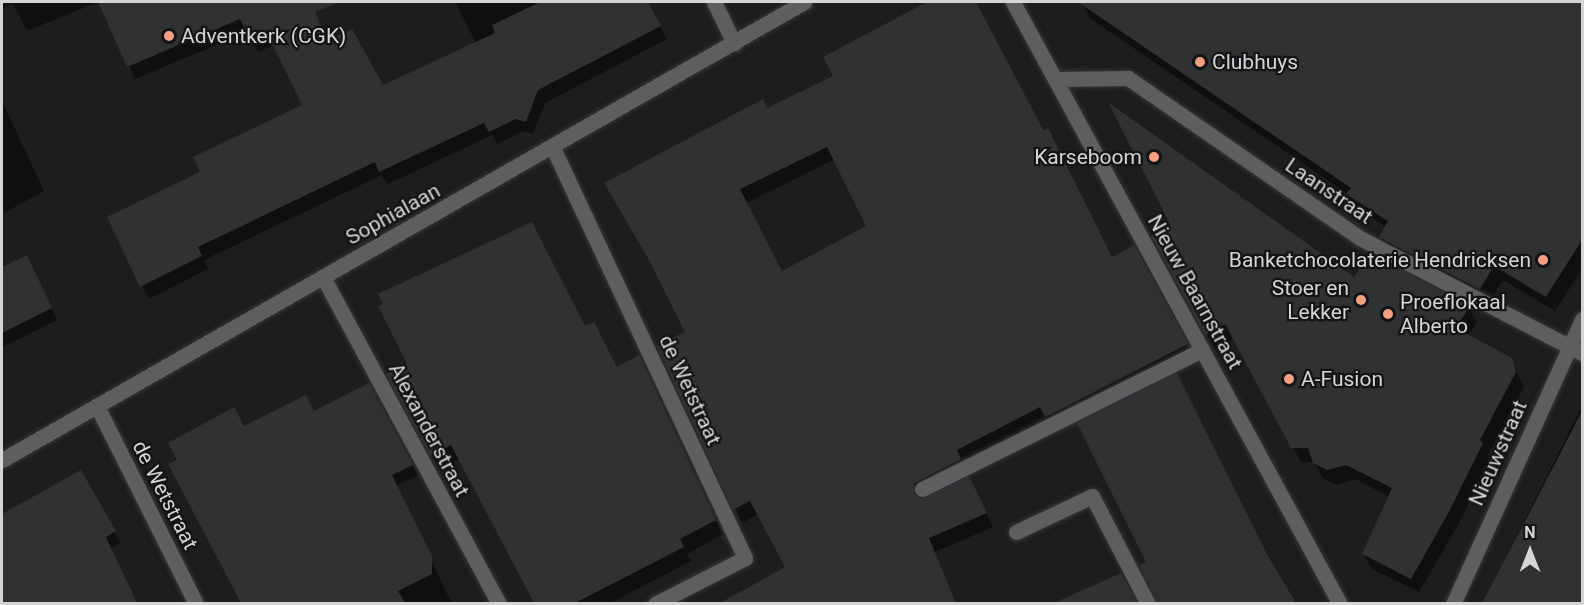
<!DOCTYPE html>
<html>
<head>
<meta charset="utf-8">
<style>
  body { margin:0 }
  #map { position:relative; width:1584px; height:605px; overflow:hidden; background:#1c1d1f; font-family:Roboto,sans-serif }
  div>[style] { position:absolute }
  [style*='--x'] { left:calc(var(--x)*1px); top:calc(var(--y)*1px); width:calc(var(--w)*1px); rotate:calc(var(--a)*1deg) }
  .shadow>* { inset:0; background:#0007 }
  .building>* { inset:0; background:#2f3133 }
  .roads { filter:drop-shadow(0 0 2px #363739) drop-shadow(0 0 2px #363739) }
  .minor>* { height:15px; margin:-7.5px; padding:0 7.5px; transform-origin:7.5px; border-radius:7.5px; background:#5d5e5f }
  .dots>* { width:16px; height:16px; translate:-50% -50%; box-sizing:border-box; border:3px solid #131416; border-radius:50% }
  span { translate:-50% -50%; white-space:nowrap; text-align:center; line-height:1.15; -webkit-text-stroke:4.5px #131416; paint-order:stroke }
  .poi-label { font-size:21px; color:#d4d5d6 }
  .left { translate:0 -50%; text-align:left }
  .right { translate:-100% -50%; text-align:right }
  .street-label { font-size:21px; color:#d4d5d6 }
  .frame { position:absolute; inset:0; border:3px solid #d4d5d6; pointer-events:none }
  .north { position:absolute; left:1500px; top:521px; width:60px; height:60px; -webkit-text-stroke:4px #131416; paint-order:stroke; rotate:0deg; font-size:16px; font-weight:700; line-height:24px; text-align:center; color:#d4d5d6 }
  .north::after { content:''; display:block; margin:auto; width:21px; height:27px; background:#d4d5d6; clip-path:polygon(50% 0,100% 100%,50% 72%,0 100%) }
</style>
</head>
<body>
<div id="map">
  <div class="shadow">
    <div style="clip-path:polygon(2px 2px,98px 2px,27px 31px,13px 3px,2px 8px)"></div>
    <div style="clip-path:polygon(99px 2px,310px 2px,328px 42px,383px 87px,476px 43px,455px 2px,647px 2px,667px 39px,545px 103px,533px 134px,523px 131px,497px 144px,492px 135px,388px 184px,382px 175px,204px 260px,208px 269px,149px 299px,109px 218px,202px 173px,304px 105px,274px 45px,258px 52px,248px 32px,135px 79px)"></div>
    <div style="clip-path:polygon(evenodd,930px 2px,975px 2px,1112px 258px,1141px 260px,1194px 357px,921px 496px,921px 501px,976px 491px,993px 527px,935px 552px,956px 604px,723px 604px,787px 568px,759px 514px,742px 523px,659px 347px,687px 333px,767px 110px,835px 76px,825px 58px,930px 2px,835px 159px,868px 226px,782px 273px,746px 203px,835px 159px)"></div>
    <div style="clip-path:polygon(1081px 2px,1582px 2px,1582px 269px,1555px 311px,1503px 280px,1489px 303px,1389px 252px,1380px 237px,1386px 227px,1357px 209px,1349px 195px,1091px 19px)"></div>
    <div style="clip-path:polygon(2px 101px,44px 191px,2px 214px)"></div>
    <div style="clip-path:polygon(1153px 237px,1468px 307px,1477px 322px,1468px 336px,1511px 359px,1524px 387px,1488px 455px,1490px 459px,1458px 525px,1419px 592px,1372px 569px,1363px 554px,1389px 497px,1356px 479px,1337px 485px,1323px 478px,1314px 462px,1301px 462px,1235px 338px,1215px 349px)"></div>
    <div style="clip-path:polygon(27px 257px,57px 320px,2px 347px,2px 269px)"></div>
    <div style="clip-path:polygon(585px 328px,617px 369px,639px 357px,723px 534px,687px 554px,691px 561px,609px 604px,535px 604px,460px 459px,440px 469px,432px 455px)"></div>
    <div style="clip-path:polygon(374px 395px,418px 475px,396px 486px,452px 604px,252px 604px,239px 578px,244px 428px)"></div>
    <div style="clip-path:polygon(1582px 406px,1582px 604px,1483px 604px)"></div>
    <div style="clip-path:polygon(81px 472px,120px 543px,111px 548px,136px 604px,2px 604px,2px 516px)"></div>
    <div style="clip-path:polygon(1275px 571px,1294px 604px,1158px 604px,1158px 599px)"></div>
    <div style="clip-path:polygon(1120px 575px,1136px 604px,1054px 604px)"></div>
  </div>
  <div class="building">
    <div style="clip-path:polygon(98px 2px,340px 2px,315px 12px,327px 41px,352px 29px,383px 85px,495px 33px,492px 25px,540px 2px,648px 2px,661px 26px,538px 90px,526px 122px,516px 119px,489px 132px,484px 123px,379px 172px,375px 162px,198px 247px,202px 256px,140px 287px,107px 217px,200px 172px,193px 157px,302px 105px,267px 33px,250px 40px,240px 19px,127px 67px)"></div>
    <div style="clip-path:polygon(evenodd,927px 2px,976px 2px,1044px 131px,1048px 128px,1112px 257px,1134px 245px,1188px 344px,1045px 417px,1040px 407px,957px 450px,961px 459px,914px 483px,914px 494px,922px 499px,969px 476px,987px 513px,929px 538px,956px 603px,720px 603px,785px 567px,750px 501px,733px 510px,657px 346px,685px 332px,649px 260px,604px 183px,763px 99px,767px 108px,833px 76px,823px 57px,927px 2px,827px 147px,866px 226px,782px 271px,740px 189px,827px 147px)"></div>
    <div style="clip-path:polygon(1078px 2px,1582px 2px,1582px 240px,1546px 297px,1494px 266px,1480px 289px,1379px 237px,1388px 221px,1346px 194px,1351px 188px)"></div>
    <div style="clip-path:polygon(1108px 102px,1354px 277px,1369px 253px,1470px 306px,1456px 328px,1512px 358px,1516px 372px,1480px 440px,1483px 443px,1450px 510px,1411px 579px,1362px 554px,1392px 488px,1346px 465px,1327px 470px,1313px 463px,1308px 448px,1291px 448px,1225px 324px,1205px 335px,1151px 236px,1171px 226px)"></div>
    <div style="clip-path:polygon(532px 222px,585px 326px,594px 322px,617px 367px,639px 355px,716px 520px,680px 539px,684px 547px,575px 603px,534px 603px,451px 445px,430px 456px,386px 374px,407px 364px,378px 306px,383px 304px,378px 294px)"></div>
    <div style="clip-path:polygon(27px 255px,52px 308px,2px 333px,2px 267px)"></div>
    <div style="clip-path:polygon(1177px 373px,1268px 556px,1296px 603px,1158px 603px,1139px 565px,1146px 562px,1077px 423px)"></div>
    <div style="clip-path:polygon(369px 383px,413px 465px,392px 475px,432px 556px,432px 574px,398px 591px,405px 603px,241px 603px,168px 464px,177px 460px,168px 443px,234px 407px,244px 426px,306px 395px,314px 411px)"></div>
    <div style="clip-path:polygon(1582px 411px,1582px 603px,1482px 603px,1532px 508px)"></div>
    <div style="clip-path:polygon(81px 470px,116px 531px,106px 537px,137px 603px,2px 603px,2px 514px)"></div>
    <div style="clip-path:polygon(1121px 573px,1137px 603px,1054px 603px)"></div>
  </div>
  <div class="roads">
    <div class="minor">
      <div style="--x:714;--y:2;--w:46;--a:64"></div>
      <div style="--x:1013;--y:2;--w:685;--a:61.49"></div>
      <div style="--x:1055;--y:79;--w:73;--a:-0.8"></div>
      <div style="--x:1128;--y:78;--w:282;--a:34.6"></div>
      <div style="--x:1360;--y:238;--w:250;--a:27.4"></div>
      <div style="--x:553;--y:148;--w:453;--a:64.9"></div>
      <div style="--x:745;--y:558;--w:101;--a:152.9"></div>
      <div style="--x:323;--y:277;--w:371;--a:61.7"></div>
      <div style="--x:97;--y:406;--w:221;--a:63.4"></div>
      <div style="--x:2;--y:460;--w:924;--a:-29.73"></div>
      <div style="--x:922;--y:489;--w:313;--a:-26.4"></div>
      <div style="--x:1016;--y:532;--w:84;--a:-25.3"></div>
      <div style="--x:1092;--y:496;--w:122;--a:62.6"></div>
      <div style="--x:1453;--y:604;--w:313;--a:-65.6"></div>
    </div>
  </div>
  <div class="dots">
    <div style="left:169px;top:36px;background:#f2a081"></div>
    <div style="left:1200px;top:62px;background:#f2a081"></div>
    <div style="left:1154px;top:157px;background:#f2a081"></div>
    <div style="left:1543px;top:260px;background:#f2a081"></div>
    <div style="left:1361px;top:300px;background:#f2a081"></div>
    <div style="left:1388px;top:314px;background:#f2a081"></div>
    <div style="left:1289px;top:379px;background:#f2a081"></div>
  </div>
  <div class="poi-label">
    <span class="left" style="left:181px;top:36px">Adventkerk (CGK)</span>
    <span class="left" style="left:1212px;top:62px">Clubhuys</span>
    <span class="right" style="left:1142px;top:157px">Karseboom</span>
    <span class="right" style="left:1531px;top:260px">Banketchocolaterie Hendricksen</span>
    <span class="right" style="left:1349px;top:300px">Stoer en<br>Lekker</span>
    <span class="left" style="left:1400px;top:314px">Proeflokaal<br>Alberto</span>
    <span class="left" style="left:1301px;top:379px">A-Fusion</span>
  </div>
  <div class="street-label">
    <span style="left:1329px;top:191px;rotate:34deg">Laanstraat</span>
    <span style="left:393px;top:214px;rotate:-29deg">Sophialaan</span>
    <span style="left:1195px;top:292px;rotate:61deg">Nieuw Baarnstraat</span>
    <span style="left:690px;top:390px;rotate:65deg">de Wetstraat</span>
    <span style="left:429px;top:430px;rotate:62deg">Alexanderstraat</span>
    <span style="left:1498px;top:453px;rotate:-66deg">Nieuwstraat</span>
    <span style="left:165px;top:495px;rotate:63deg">de Wetstraat</span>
  </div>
  <div class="frame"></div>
  <div class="north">N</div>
</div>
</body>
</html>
